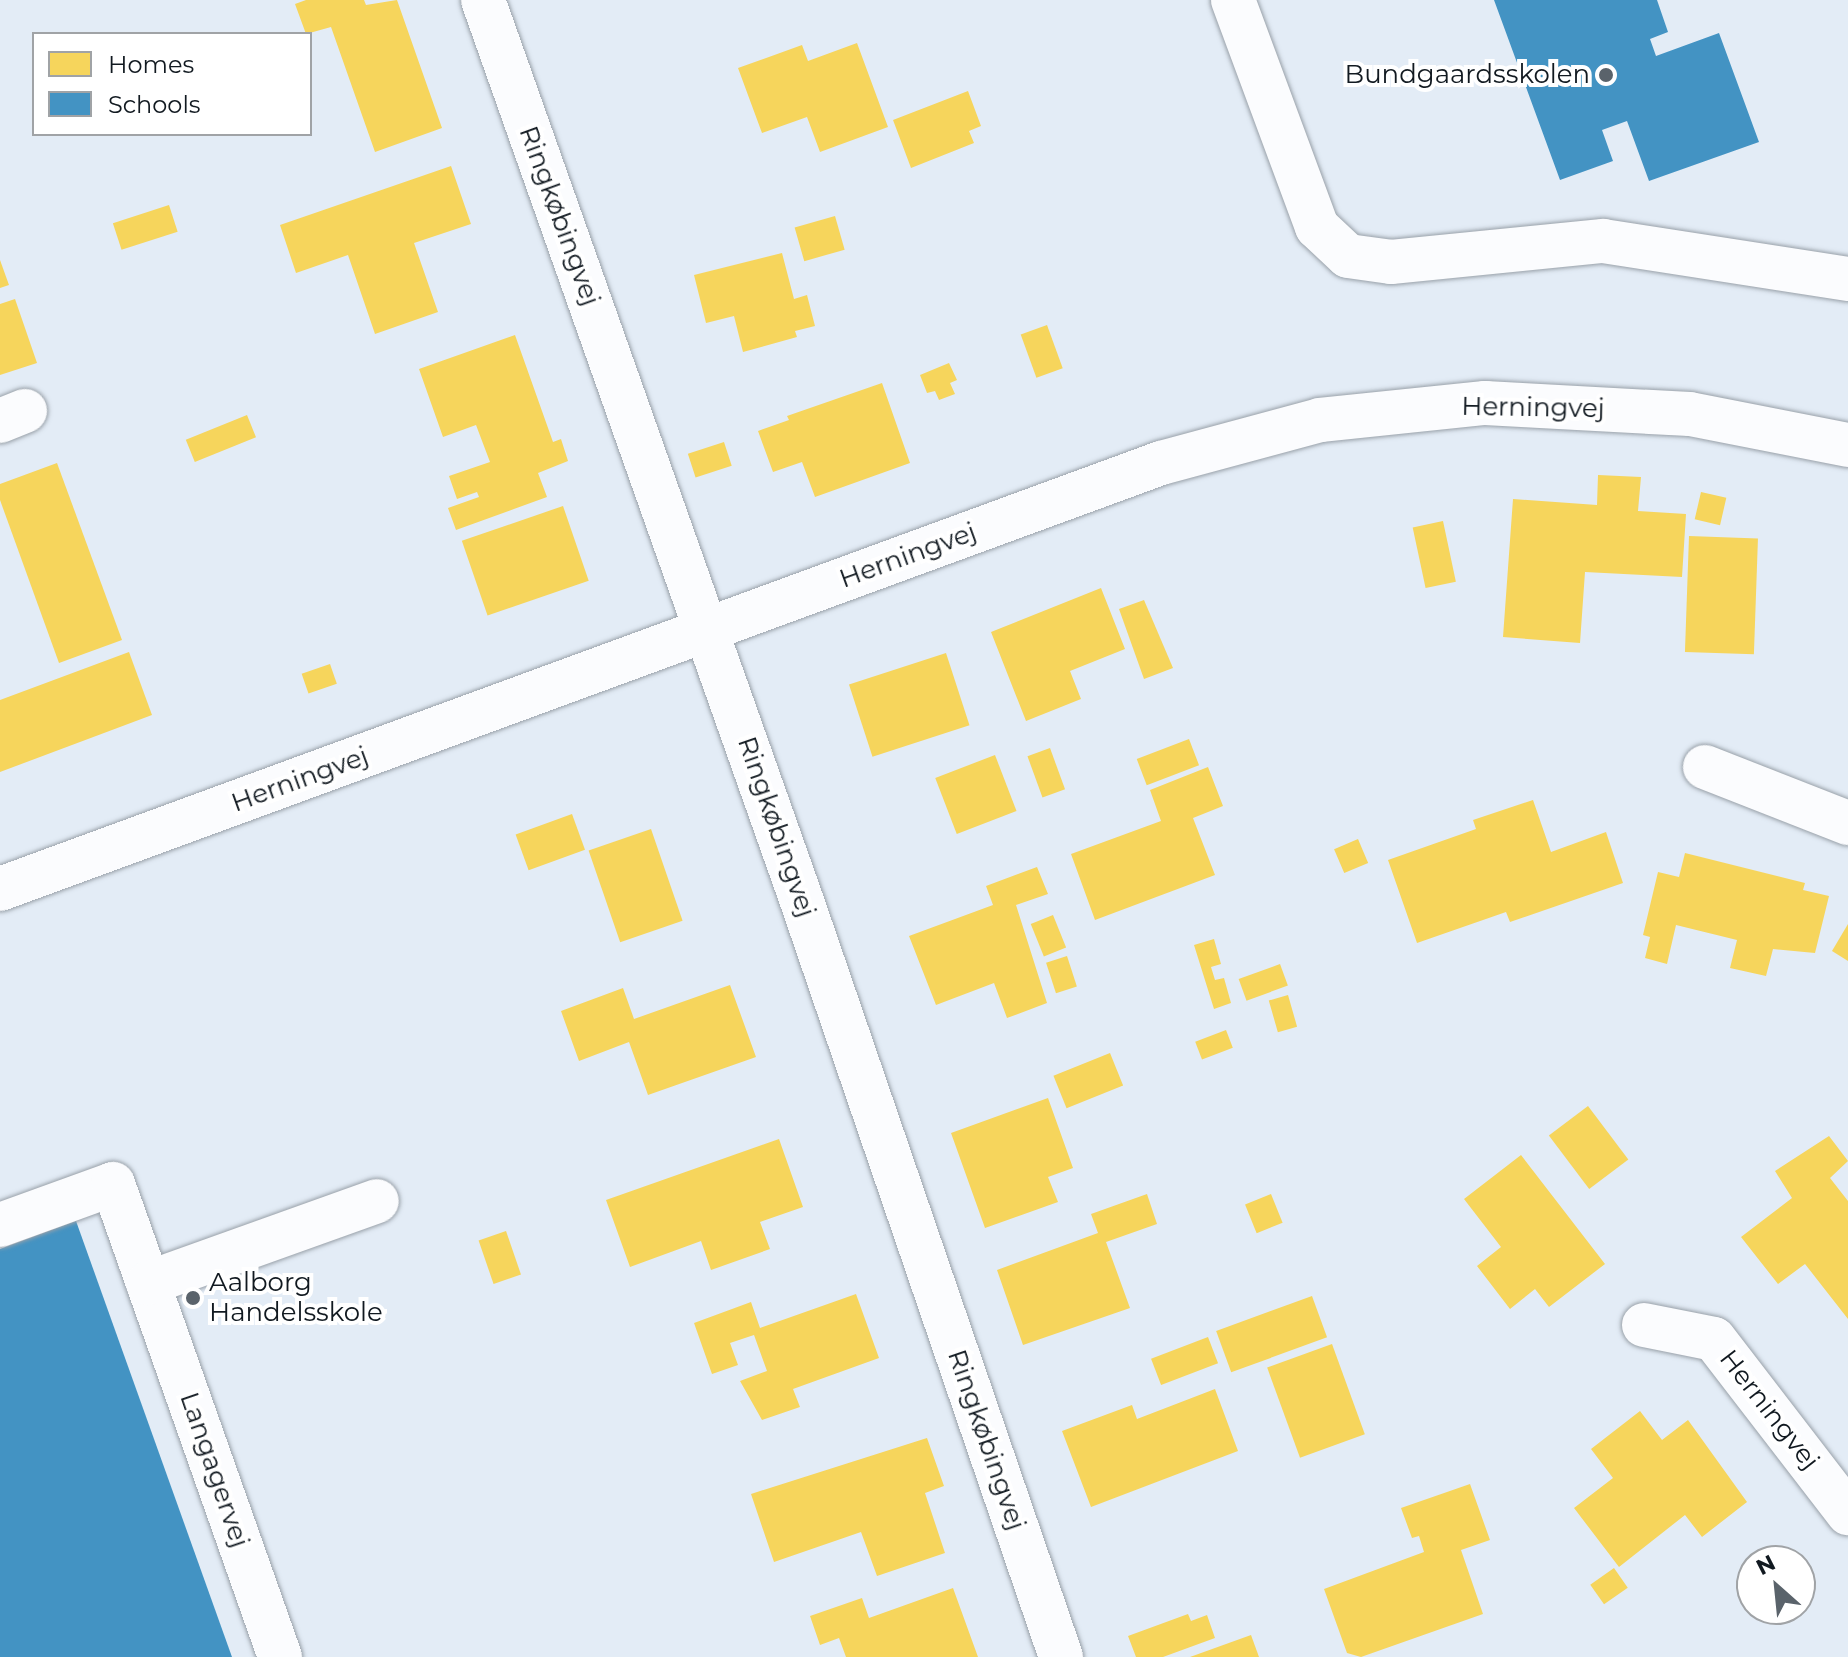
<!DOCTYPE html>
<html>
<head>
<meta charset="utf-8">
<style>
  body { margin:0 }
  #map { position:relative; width:1848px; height:1657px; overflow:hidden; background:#e3ecf6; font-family:Montserrat,sans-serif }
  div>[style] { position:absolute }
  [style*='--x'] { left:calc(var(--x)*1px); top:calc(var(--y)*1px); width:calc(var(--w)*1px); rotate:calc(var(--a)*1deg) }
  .homes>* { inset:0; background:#f6d55c; transform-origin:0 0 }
  .schools>* { inset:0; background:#4393c3 }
  .roads { filter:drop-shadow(0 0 2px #99a1a9) drop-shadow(0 0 2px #99a1a9) }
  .minor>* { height:44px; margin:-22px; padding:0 22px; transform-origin:22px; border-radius:22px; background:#fbfcfe }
  .dots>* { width:22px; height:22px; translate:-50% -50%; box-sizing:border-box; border:4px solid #fff; border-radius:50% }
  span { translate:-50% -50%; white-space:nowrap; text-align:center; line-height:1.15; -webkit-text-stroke:8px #fff; paint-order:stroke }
  .poi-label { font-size:26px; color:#111920 }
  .right { translate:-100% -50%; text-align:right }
  .left { translate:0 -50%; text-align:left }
  .street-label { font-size:26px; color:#111920 }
  .legend { position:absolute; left:32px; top:32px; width:280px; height:104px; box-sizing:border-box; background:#fff; border:2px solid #a0a3a6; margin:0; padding:10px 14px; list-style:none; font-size:24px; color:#111920 }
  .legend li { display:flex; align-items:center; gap:16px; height:40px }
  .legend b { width:40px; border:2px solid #a0a3a6 }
  .north { position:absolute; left:1736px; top:1545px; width:80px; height:80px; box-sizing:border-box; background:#fff; border:2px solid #a0a3a6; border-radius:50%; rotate:333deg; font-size:22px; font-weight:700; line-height:32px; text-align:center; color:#111920 }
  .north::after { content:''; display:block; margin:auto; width:28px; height:36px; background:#5a636b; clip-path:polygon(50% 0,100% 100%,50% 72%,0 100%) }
</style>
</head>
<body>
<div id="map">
  <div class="homes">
    <div style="clip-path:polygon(306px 0,364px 0,366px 5px,397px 0,442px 128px,375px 152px,331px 27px,306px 34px,295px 4px)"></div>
    <div style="clip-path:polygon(857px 43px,888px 127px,820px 152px,807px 117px,762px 133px,738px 68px,802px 45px,808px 61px)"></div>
    <div style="clip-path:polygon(968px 91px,981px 126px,969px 131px,974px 143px,911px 168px,893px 120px)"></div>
    <div style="clip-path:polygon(451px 166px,471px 224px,414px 243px,438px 312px,375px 334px,348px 255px,296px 273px,280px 225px)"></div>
    <div style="left:169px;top:205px;width:28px;height:59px;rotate:72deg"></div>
    <div style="left:835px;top:216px;width:35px;height:42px;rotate:74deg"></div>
    <div style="clip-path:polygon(782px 253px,794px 299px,807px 295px,815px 326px,795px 331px,797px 337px,743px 352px,734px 316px,706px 323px,694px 275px)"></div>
    <div style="clip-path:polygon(0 260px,9px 285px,0 288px)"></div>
    <div style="clip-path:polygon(15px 299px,37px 363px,0 375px,0 304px)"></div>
    <div style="left:1047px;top:325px;width:46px;height:28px;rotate:70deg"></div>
    <div style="clip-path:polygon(515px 335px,553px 442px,561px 439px,568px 461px,538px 473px,547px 497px,456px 530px,448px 508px,479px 497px,477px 492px,457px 499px,449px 476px,490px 462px,476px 425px,443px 437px,419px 369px)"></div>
    <div style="clip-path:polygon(949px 363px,957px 380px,950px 383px,955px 394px,939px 400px,935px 391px,927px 393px,920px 375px)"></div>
    <div style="clip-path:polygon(882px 383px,910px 463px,815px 497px,802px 462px,773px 472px,758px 431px,789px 420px,787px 416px)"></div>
    <div style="left:247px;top:415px;width:24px;height:66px;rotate:68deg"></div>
    <div style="left:724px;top:442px;width:25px;height:38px;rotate:72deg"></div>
    <div style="clip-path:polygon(57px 463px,122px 640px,59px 663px,0 500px,0 484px)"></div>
    <div style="clip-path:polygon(1598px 475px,1641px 477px,1638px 511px,1686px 514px,1682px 577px,1585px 572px,1580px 643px,1503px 637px,1513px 499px,1597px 505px)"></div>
    <div style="left:1701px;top:492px;width:26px;height:28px;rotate:13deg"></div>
    <div style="left:563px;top:506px;width:79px;height:107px;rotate:71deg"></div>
    <div style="left:1443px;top:521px;width:62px;height:31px;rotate:78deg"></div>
    <div style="left:1689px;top:536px;width:69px;height:116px;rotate:2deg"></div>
    <div style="clip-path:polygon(1101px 588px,1125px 649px,1070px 671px,1081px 699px,1026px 721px,991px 632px)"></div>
    <div style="clip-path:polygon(1144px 600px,1173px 668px,1144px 679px,1119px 609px)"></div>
    <div style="clip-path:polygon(129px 652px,152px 715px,0 772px,0 700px)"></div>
    <div style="left:946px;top:653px;width:76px;height:102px;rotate:72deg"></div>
    <div style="left:330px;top:664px;width:21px;height:30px;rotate:71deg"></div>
    <div style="left:1189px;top:739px;width:28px;height:56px;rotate:69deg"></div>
    <div style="left:1050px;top:748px;width:44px;height:24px;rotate:70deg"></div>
    <div style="left:995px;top:755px;width:60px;height:64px;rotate:69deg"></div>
    <div style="clip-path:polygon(1208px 767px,1223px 806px,1193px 818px,1215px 875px,1095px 920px,1071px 854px,1161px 821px,1150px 790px)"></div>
    <div style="clip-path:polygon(1533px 800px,1551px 852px,1606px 832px,1623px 883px,1510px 922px,1506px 912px,1417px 943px,1388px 860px,1476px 829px,1473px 820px)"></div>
    <div style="left:572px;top:814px;width:38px;height:60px;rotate:70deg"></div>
    <div style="left:651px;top:829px;width:97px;height:66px;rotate:71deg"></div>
    <div style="left:1358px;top:839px;width:26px;height:26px;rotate:67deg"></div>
    <div style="clip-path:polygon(1685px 853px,1805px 883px,1803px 890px,1829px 896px,1815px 953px,1773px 949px,1766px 976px,1730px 968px,1737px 940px,1676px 925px,1667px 964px,1645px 958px,1650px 937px,1643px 935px,1658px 872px,1679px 877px)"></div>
    <div style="clip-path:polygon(1037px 867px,1048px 894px,1016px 905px,1047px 1003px,1007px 1018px,994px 983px,936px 1005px,909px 936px,993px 905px,986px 886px)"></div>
    <div style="left:1053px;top:915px;width:35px;height:24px;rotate:68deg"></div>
    <div style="clip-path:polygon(1848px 924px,1848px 961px,1832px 951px)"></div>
    <div style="clip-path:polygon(1214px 939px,1221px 964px,1211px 967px,1215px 980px,1224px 978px,1231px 1003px,1214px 1009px,1194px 945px)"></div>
    <div style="left:1067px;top:956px;width:32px;height:22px;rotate:72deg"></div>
    <div style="left:1280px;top:964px;width:23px;height:44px;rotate:70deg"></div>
    <div style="clip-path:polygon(730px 985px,756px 1057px,648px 1095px,629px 1042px,579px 1061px,561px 1011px,623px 988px,634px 1019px)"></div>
    <div style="left:1288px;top:995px;width:33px;height:20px;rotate:74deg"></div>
    <div style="left:1226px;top:1030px;width:19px;height:33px;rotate:69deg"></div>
    <div style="left:1110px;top:1053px;width:35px;height:61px;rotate:68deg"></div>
    <div style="clip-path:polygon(1048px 1098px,1073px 1168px,1048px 1177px,1058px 1202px,985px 1228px,951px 1133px)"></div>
    <div style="left:1588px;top:1106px;width:67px;height:49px;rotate:53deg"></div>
    <div style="clip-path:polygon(1829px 1136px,1848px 1161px,1830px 1178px,1848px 1201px,1848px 1319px,1805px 1264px,1778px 1284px,1741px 1237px,1792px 1198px,1775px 1171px)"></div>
    <div style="clip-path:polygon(779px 1139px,803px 1207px,760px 1222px,770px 1249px,711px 1270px,701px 1241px,630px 1267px,606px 1200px)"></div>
    <div style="clip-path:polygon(1521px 1155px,1605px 1264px,1549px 1307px,1535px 1289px,1510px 1309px,1477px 1266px,1501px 1247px,1464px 1199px)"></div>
    <div style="clip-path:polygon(1147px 1194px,1157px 1224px,1106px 1242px,1130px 1308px,1023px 1345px,997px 1270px,1098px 1233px,1091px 1214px)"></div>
    <div style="left:1271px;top:1194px;width:31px;height:28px;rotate:68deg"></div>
    <div style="left:506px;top:1231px;width:46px;height:29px;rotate:71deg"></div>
    <div style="clip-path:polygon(856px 1294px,879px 1358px,793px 1389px,800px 1407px,762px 1420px,740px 1381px,767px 1371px,754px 1335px,730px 1343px,738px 1365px,712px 1374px,694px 1323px,751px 1302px,760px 1328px)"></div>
    <div style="left:1312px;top:1296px;width:44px;height:102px;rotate:70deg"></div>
    <div style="left:1208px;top:1337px;width:28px;height:61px;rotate:69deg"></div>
    <div style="left:1332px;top:1344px;width:96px;height:69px;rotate:70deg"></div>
    <div style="clip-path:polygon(1215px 1389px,1238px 1451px,1091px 1507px,1062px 1431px,1132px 1405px,1137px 1419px)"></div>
    <div style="clip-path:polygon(1640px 1411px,1662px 1440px,1688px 1420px,1747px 1502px,1702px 1537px,1685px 1515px,1619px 1567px,1574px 1508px,1613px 1478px,1591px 1449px)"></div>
    <div style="clip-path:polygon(927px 1438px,944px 1486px,925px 1493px,945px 1553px,877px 1576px,861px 1532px,774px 1562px,751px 1494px)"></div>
    <div style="clip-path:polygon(1470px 1484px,1490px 1540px,1461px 1550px,1483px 1614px,1361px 1657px,1347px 1653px,1324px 1589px,1424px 1552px,1419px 1536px,1412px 1538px,1401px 1508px)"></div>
    <div style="left:1614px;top:1568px;width:24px;height:29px;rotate:55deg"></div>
    <div style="clip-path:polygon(953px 1588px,978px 1657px,846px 1657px,839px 1638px,820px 1645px,810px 1616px,862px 1598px,869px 1618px)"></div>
    <div style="clip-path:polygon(1188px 1614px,1191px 1621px,1207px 1615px,1215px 1638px,1163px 1657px,1136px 1657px,1128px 1636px)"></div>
    <div style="clip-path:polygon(1251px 1635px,1259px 1657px,1190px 1657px)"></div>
  </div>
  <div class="schools">
    <div style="clip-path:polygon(1494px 0,1657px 0,1668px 32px,1650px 39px,1656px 56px,1719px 33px,1759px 142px,1649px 181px,1627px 121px,1602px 130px,1613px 161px,1560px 180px)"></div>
    <div style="clip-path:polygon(76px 1221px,232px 1657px,0 1657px,0 1249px)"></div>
  </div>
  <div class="roads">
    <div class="minor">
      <div style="--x:483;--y:0;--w:965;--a:70.51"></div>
      <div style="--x:805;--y:910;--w:790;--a:71.08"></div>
      <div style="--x:1233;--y:0;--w:242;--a:69.7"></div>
      <div style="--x:1317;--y:227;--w:42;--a:43.1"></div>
      <div style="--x:1348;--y:256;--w:43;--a:7.9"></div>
      <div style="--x:1391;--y:262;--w:213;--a:-5.7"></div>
      <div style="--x:1603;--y:241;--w:248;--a:8.8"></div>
      <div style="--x:0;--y:421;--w:27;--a:-22"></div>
      <div style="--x:1705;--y:767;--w:154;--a:21.4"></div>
      <div style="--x:0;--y:889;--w:1237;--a:-20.15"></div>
      <div style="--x:1161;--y:463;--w:165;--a:-15.1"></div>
      <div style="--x:1320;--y:420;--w:166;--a:-5.9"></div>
      <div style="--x:1485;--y:403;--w:205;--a:3.1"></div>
      <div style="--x:1690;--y:414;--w:161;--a:11.1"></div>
      <div style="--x:0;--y:1225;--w:120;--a:-19.9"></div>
      <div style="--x:113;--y:1184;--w:502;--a:70.55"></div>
      <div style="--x:148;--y:1283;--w:243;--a:-19.7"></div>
      <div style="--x:1644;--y:1325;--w:71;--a:11.3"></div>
      <div style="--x:1714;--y:1339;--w:220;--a:52.4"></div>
    </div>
  </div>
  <div class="dots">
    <div style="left:1606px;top:75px;background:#5a636b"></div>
    <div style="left:193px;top:1298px;background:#5a636b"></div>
  </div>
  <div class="poi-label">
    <span class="right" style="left:1590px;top:75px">Bundgaardsskolen</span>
    <span class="left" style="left:209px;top:1298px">Aalborg<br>Handelsskole</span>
  </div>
  <div class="street-label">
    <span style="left:559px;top:216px;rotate:70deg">Ringkøbingvej</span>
    <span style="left:1533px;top:408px;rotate:1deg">Herningvej</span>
    <span style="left:908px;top:556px;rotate:-20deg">Herningvej</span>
    <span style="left:300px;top:780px;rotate:-20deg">Herningvej</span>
    <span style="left:776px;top:827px;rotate:71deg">Ringkøbingvej</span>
    <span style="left:1769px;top:1410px;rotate:52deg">Herningvej</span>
    <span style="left:986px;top:1440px;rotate:71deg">Ringkøbingvej</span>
    <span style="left:214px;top:1470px;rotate:71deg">Langagervej</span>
  </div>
  <ul class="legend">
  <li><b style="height:22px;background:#f6d55c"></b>Homes</li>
  <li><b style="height:22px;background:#4393c3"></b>Schools</li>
  </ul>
  <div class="north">N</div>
</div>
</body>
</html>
